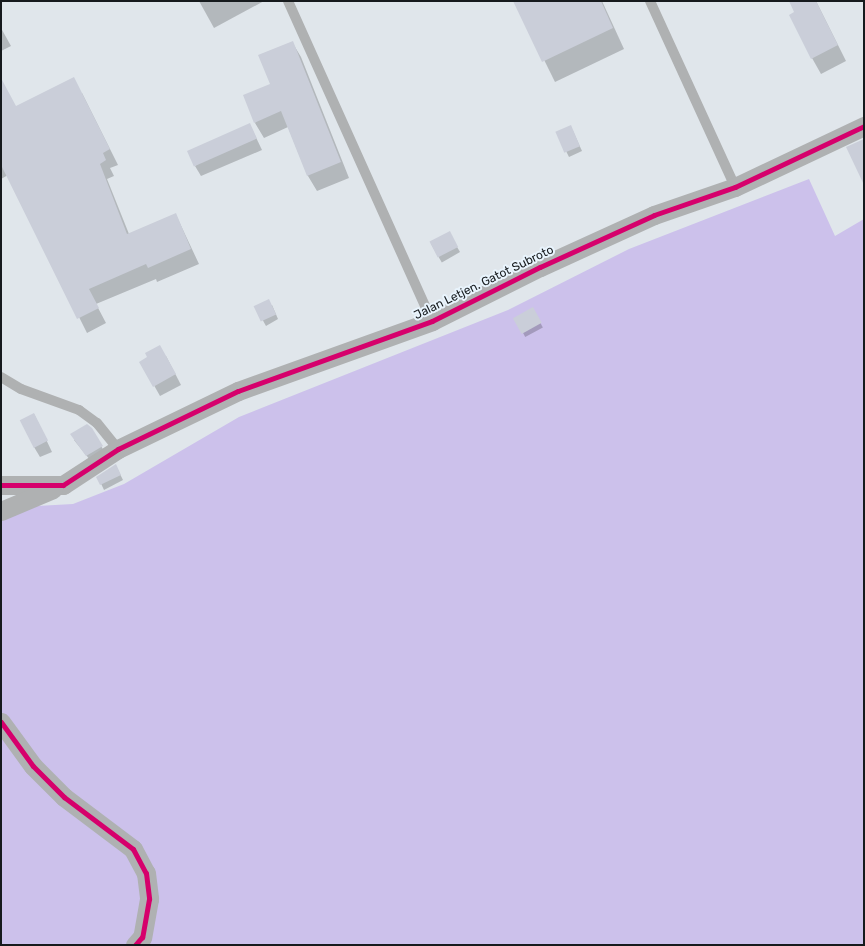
<!DOCTYPE html>
<html>
<head>
<meta charset="utf-8">
<style>
  body { margin:0 }
  #map { position:relative; width:865px; height:946px; overflow:hidden; background:#e0e6eb; font-family:Rubik,sans-serif }
  div>[style] { position:absolute }
  [style*='--x'] { left:calc(var(--x)*1px); top:calc(var(--y)*1px); width:calc(var(--w)*1px); rotate:calc(var(--a)*1deg) }
  .forest>* { inset:0; background:#ccc1eb }
  .shadow>* { inset:0; background:#0003; transform-origin:0 0 }
  .building>* { inset:0; background:#caced9; transform-origin:0 0 }
  .service>* { height:10px; margin:-5px; padding:0 5px; transform-origin:5px; border-radius:5px; background:#afb1b2 }
  .minor>* { height:19px; margin:-9.5px; padding:0 9.5px; transform-origin:9.5px; border-radius:9.5px; background:#afb1b2 }
  .cycleway>* { height:5px; margin:-2.5px; padding:0 2.5px; transform-origin:2.5px; border-radius:2.5px; background:#d6006c }
  span { translate:-50% -50%; white-space:nowrap; text-align:center; line-height:1.15; -webkit-text-stroke:4px #e9f4fd; paint-order:stroke }
  .street-label { font-size:12px; color:#161a1d }
  .frame { position:absolute; inset:0; border:2px solid #161a1d; pointer-events:none }
</style>
</head>
<body>
<div id="map">
  <div class="forest">
    <div style="clip-path:polygon(809px 179px,835px 236px,864px 219px,864px 945px,1px 945px,1px 508px,73px 504px,124px 484px,239px 417px,508px 310px,629px 249px)"></div>
  </div>
  <div class="shadow">
    <div style="clip-path:polygon(199px 1px,264px 1px,214px 28px)"></div>
    <div style="clip-path:polygon(515px 1px,602px 1px,624px 49px,555px 82px)"></div>
    <div style="clip-path:polygon(816px 1px,846px 61px,821px 74px,812px 58px)"></div>
    <div style="clip-path:polygon(1px 28px,11px 46px,1px 51px)"></div>
    <div style="clip-path:polygon(292px 42px,301px 57px,349px 178px,317px 191px,308px 176px,288px 127px,264px 138px,255px 123px)"></div>
    <div style="clip-path:polygon(82px 93px,118px 165px,110px 168px,114px 176px,107px 179px,129px 234px,176px 215px,199px 264px,157px 282px,156px 279px,96px 304px,106px 323px,87px 333px,8px 175px,1px 179px,1px 99px,16px 107px)"></div>
    <div style="clip-path:polygon(250px 125px,262px 150px,201px 176px,195px 166px)"></div>
    <div style="clip-path:polygon(573px 131px,582px 151px,569px 157px,557px 133px)"></div>
    <div style="left:449px;top:233px;width:22px;height:21px;rotate:60deg"></div>
    <div style="clip-path:polygon(272px 305px,278px 319px,266px 326px,256px 308px)"></div>
    <div style="left:533px;top:309px;width:21px;height:20px;rotate:62deg"></div>
    <div style="clip-path:polygon(166px 356px,181px 385px,160px 396px,141px 362px)"></div>
    <div style="clip-path:polygon(34px 414px,52px 452px,40px 457px,34px 447px)"></div>
    <div style="clip-path:polygon(91px 429px,104px 451px,90px 460px,74px 440px)"></div>
    <div style="clip-path:polygon(118px 470px,123px 480px,104px 490px,98px 477px)"></div>
  </div>
  <div class="building">
    <div style="clip-path:polygon(513px 1px,601px 1px,613px 28px,542px 62px)"></div>
    <div style="clip-path:polygon(789px 1px,816px 1px,838px 45px,811px 59px,789px 15px,794px 12px)"></div>
    <div style="clip-path:polygon(293px 41px,341px 162px,307px 176px,281px 111px,254px 123px,243px 95px,270px 84px,258px 55px)"></div>
    <div style="clip-path:polygon(74px 77px,110px 149px,103px 153px,106px 160px,100px 164px,127px 234px,176px 213px,191px 249px,148px 268px,146px 264px,89px 289px,99px 308px,77px 319px,1px 165px,1px 78px,16px 106px)"></div>
    <div style="left:250px;top:123px;width:17px;height:69px;rotate:66deg"></div>
    <div style="left:571px;top:125px;width:23px;height:17px;rotate:67deg"></div>
    <div style="clip-path:polygon(864px 139px,864px 185px,846px 147px)"></div>
    <div style="left:450px;top:231px;width:18px;height:23px;rotate:63deg"></div>
    <div style="left:269px;top:299px;width:17px;height:17px;rotate:65deg"></div>
    <div style="left:533px;top:307px;width:18px;height:23px;rotate:61deg"></div>
    <div style="clip-path:polygon(160px 345px,176px 374px,153px 387px,139px 362px,147px 357px,145px 353px)"></div>
    <div style="left:34px;top:413px;width:31px;height:16px;rotate:63deg"></div>
    <div style="clip-path:polygon(87px 424px,92px 428px,103px 446px,86px 456px,70px 434px)"></div>
    <div style="clip-path:polygon(116px 464px,121px 475px,100px 485px,96px 477px)"></div>
  </div>
  <div class="service">
    <div style="--x:288;--y:1;--w:351;--a:65.8"></div>
    <div style="--x:650;--y:1;--w:205;--a:65.4"></div>
    <div style="--x:1;--y:377;--w:23;--a:31"></div>
    <div style="--x:21;--y:389;--w:62;--a:19.9"></div>
    <div style="--x:79;--y:410;--w:22;--a:36"></div>
    <div style="--x:97;--y:423;--w:33;--a:51"></div>
  </div>
  <div class="minor">
    <div style="--x:1;--y:485;--w:62;--a:0"></div>
    <div style="--x:63;--y:485;--w:66;--a:-33.2"></div>
    <div style="--x:118;--y:449;--w:133;--a:-25.8"></div>
    <div style="--x:238;--y:391;--w:206;--a:-19.8"></div>
    <div style="--x:432;--y:321;--w:121;--a:-26.6"></div>
    <div style="--x:540;--y:267;--w:125;--a:-24.5"></div>
    <div style="--x:654;--y:215;--w:86;--a:-19.1"></div>
    <div style="--x:735;--y:187;--w:143;--a:-25.3"></div>
    <div style="--x:1;--y:511;--w:56;--a:-22.9"></div>
    <div style="--x:1;--y:722;--w:54;--a:54"></div>
    <div style="--x:33;--y:766;--w:44;--a:45"></div>
    <div style="--x:64;--y:797;--w:86;--a:37"></div>
    <div style="--x:133;--y:849;--w:27;--a:62"></div>
    <div style="--x:146;--y:873;--w:26;--a:83"></div>
    <div style="--x:149;--y:899;--w:39;--a:100"></div>
    <div style="--x:142;--y:937;--w:11;--a:131"></div>
  </div>
  <div class="cycleway">
    <div style="--x:1;--y:485;--w:62;--a:0"></div>
    <div style="--x:63;--y:485;--w:66;--a:-33.2"></div>
    <div style="--x:118;--y:449;--w:133;--a:-25.8"></div>
    <div style="--x:238;--y:391;--w:206;--a:-19.8"></div>
    <div style="--x:432;--y:321;--w:121;--a:-26.6"></div>
    <div style="--x:540;--y:267;--w:125;--a:-24.5"></div>
    <div style="--x:654;--y:215;--w:86;--a:-19.1"></div>
    <div style="--x:735;--y:187;--w:143;--a:-25.3"></div>
    <div style="--x:1;--y:722;--w:54;--a:54"></div>
    <div style="--x:33;--y:766;--w:44;--a:45"></div>
    <div style="--x:64;--y:797;--w:86;--a:37"></div>
    <div style="--x:133;--y:849;--w:27;--a:62"></div>
    <div style="--x:146;--y:873;--w:26;--a:83"></div>
    <div style="--x:149;--y:899;--w:39;--a:100"></div>
    <div style="--x:142;--y:937;--w:11;--a:131"></div>
  </div>
  <div class="street-label">
    <span style="left:484px;top:283px;rotate:-26deg">Jalan Letjen. Gatot Subroto</span>
  </div>
  <div class="frame"></div>
</div>
</body>
</html>
